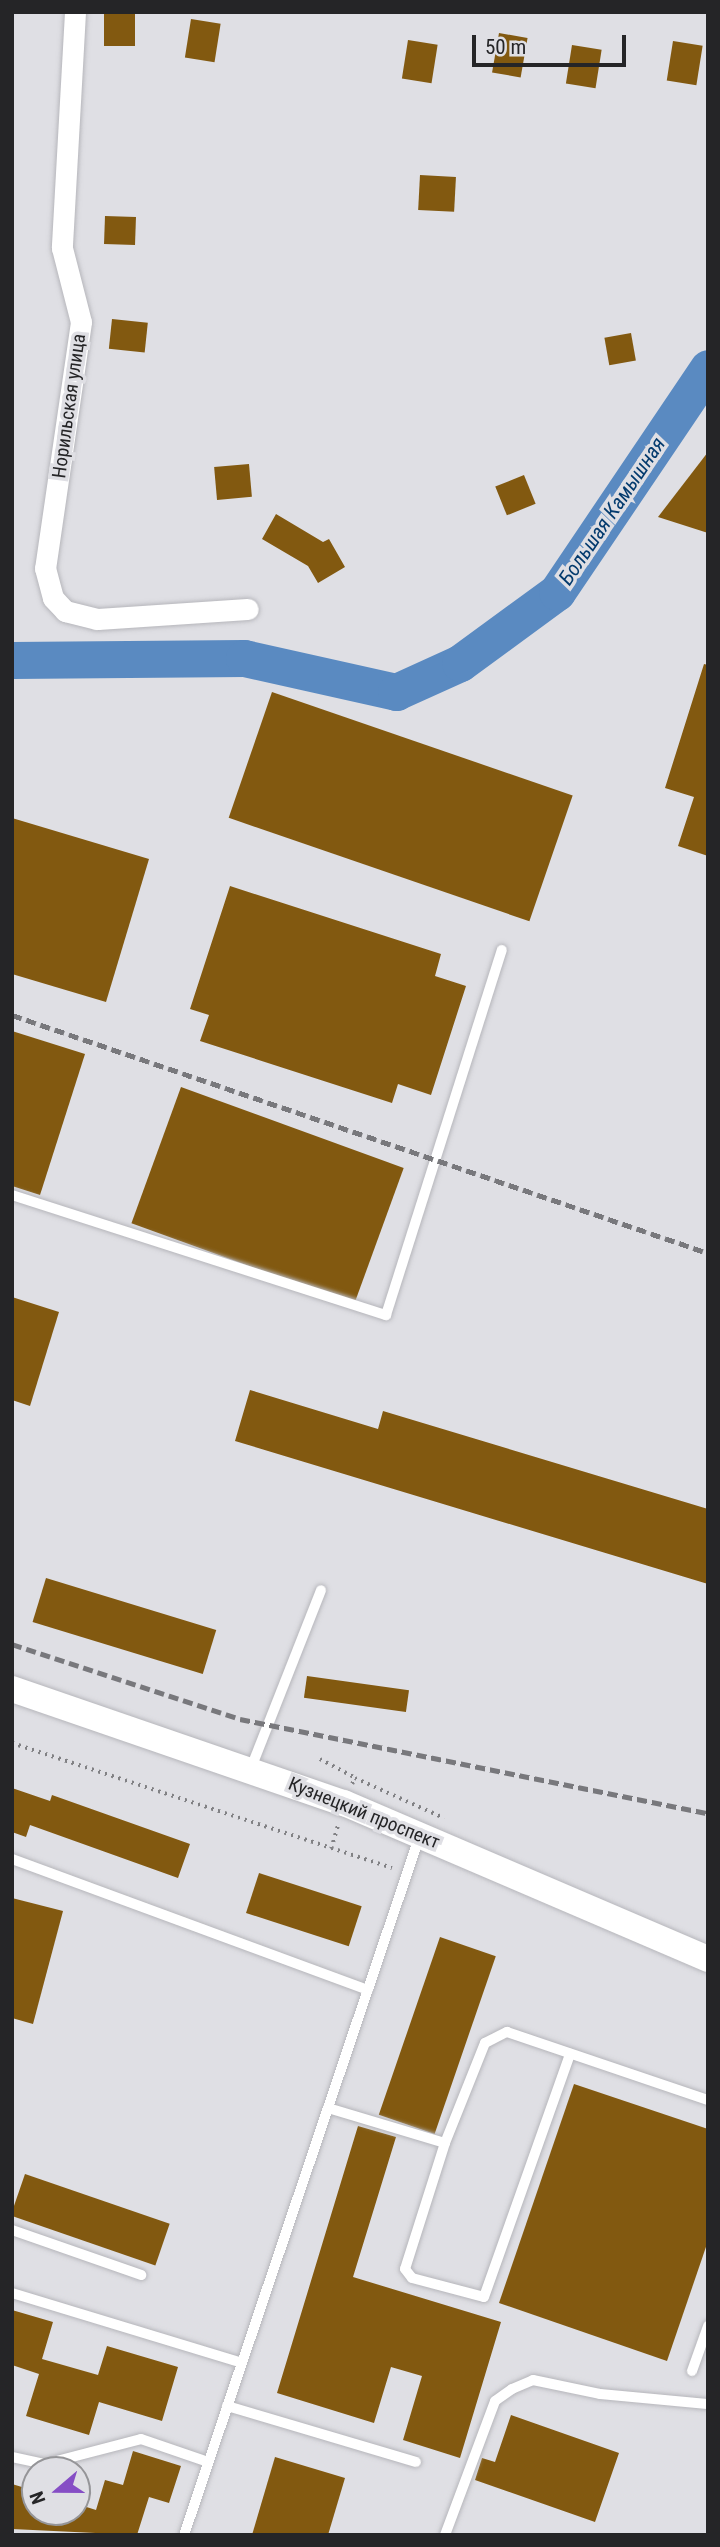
<!DOCTYPE html>
<html>
<head>
<meta charset="utf-8">
<style>
  body { margin:0 }
  #map { position:relative; width:720px; height:2547px; overflow:hidden; background:#dfdfe4; font-family:"Roboto Condensed",sans-serif }
  div>[style] { position:absolute }
  [style*='--x'] { left:calc(var(--x)*1px); top:calc(var(--y)*1px); width:calc(var(--w)*1px); rotate:calc(var(--a)*1deg) }
  .river>* { height:37px; margin:-18.5px; padding:0 18.5px; transform-origin:18.5px; border-radius:18.5px; background:#5a8ac1 }
  .building>* { inset:0; background:#825910; transform-origin:0 0 }
  .path>* { height:3.5px; margin-top:-1.75px; transform-origin:0; background:repeating-linear-gradient(90deg,#818184 0 2px,transparent 0 7px) }
  .roads { filter:drop-shadow(0 0 2px #b6b6bb) drop-shadow(0 0 2px #b6b6bb) }
  .service>* { height:10px; margin:-5px; padding:0 5px; transform-origin:5px; border-radius:5px; background:#fff }
  .minor>* { height:21px; margin:-10.5px; padding:0 10.5px; transform-origin:10.5px; border-radius:10.5px; background:#fff }
  .tertiary>* { height:26px; margin:-13px; padding:0 13px; transform-origin:13px; border-radius:13px; background:#fff }
  .rail>* { height:5px; margin-top:-2.5px; transform-origin:0; background:repeating-linear-gradient(90deg,#78787c 0 10px,transparent 0 15px) }
  span { translate:-50% -50%; white-space:nowrap; text-align:center; line-height:1.15; -webkit-text-stroke:7px #dfdfe4; paint-order:stroke }
  .street-label { font-size:19px; color:#252527 }
  .water-label { font-size:21px; color:#043b6e; font-style:italic }
  .frame { position:absolute; inset:0; border:14px solid #252527; pointer-events:none }
  .north { position:absolute; left:21px; top:2456px; width:70px; height:70px; box-sizing:border-box; background:#dfdfe4; border:2px solid #959598; border-radius:50%; rotate:250deg; font-size:19px; font-weight:700; line-height:28px; text-align:center; color:#252527 }
  .north::after { content:''; display:block; margin:auto; width:24px; height:32px; background:#864ec5; clip-path:polygon(50% 0,100% 100%,50% 72%,0 100%) }
  .scale { position:absolute; left:472px; top:35px; width:154px; height:32px; box-sizing:border-box; border:4px solid #252527; border-top:0; padding-left:9px; font-size:21px; line-height:24px; white-space:nowrap; color:#252527; -webkit-text-stroke:5px #dfdfe4; paint-order:stroke }
</style>
</head>
<body>
<div id="map">
  <div class="river">
    <div style="--x:12;--y:660;--w:232;--a:-0.5"></div>
    <div style="--x:244;--y:658;--w:156;--a:12.6"></div>
    <div style="--x:396;--y:692;--w:70;--a:-24.4"></div>
    <div style="--x:460;--y:663;--w:120;--a:-36.2"></div>
    <div style="--x:557;--y:592;--w:270;--a:-56"></div>
  </div>
  <div class="building">
    <div style="left:104px;top:12px;width:31px;height:34px"></div>
    <div style="left:191px;top:19px;width:30px;height:39px;rotate:9deg"></div>
    <div style="left:499px;top:33px;width:29px;height:40px;rotate:10deg"></div>
    <div style="left:408px;top:40px;width:30px;height:39px;rotate:9deg"></div>
    <div style="left:673px;top:41px;width:30px;height:40px;rotate:9deg"></div>
    <div style="left:572px;top:45px;width:30px;height:39px;rotate:9deg"></div>
    <div style="left:420px;top:175px;width:36px;height:35px;rotate:3deg"></div>
    <div style="left:105px;top:216px;width:31px;height:28px;rotate:2deg"></div>
    <div style="left:112px;top:319px;width:36px;height:30px;rotate:6deg"></div>
    <div style="left:631px;top:333px;width:28px;height:27px;rotate:80deg"></div>
    <div style="clip-path:polygon(708px 452px,708px 533px,658px 517px)"></div>
    <div style="left:249px;top:464px;width:33px;height:35px;rotate:85deg"></div>
    <div style="left:524px;top:475px;width:31px;height:31px;rotate:68deg"></div>
    <div style="clip-path:polygon(276px 514px,323px 542px,329px 539px,345px 567px,318px 583px,308px 566px,262px 539px)"></div>
    <div style="clip-path:polygon(704px 664px,708px 665px,708px 856px,678px 846px,694px 797px,665px 788px)"></div>
    <div style="left:272px;top:692px;width:318px;height:133px;rotate:19deg"></div>
    <div style="clip-path:polygon(12px 818px,149px 859px,106px 1002px,12px 974px)"></div>
    <div style="clip-path:polygon(230px 886px,441px 954px,435px 976px,466px 986px,431px 1095px,398px 1084px,392px 1103px,200px 1041px,209px 1015px,190px 1009px)"></div>
    <div style="clip-path:polygon(12px 1031px,85px 1054px,40px 1195px,12px 1186px)"></div>
    <div style="left:181px;top:1087px;width:237px;height:145px;rotate:20deg"></div>
    <div style="clip-path:polygon(12px 1297px,59px 1312px,30px 1406px,12px 1400px)"></div>
    <div style="clip-path:polygon(250px 1390px,378px 1429px,383px 1411px,708px 1509px,708px 1584px,235px 1441px)"></div>
    <div style="left:46px;top:1578px;width:178px;height:46px;rotate:17deg"></div>
    <div style="left:307px;top:1676px;width:103px;height:22px;rotate:8deg"></div>
    <div style="clip-path:polygon(12px 1788px,50px 1801px,52px 1795px,190px 1844px,178px 1878px,30px 1825px,26px 1837px,12px 1832px)"></div>
    <div style="left:259px;top:1873px;width:108px;height:42px;rotate:18deg"></div>
    <div style="clip-path:polygon(12px 1898px,63px 1911px,33px 2024px,12px 2018px)"></div>
    <div style="left:440px;top:1937px;width:59px;height:188px;rotate:19deg"></div>
    <div style="clip-path:polygon(574px 2084px,708px 2129px,708px 2241px,667px 2361px,499px 2303px)"></div>
    <div style="clip-path:polygon(358px 2126px,396px 2137px,353px 2277px,501px 2322px,460px 2458px,403px 2440px,422px 2376px,391px 2367px,374px 2423px,277px 2393px)"></div>
    <div style="left:25px;top:2174px;width:153px;height:44px;rotate:19deg"></div>
    <div style="clip-path:polygon(12px 2310px,53px 2322px,42px 2359px,98px 2375px,107px 2346px,178px 2367px,162px 2421px,99px 2402px,89px 2435px,26px 2416px,39px 2374px,12px 2365px)"></div>
    <div style="clip-path:polygon(511px 2415px,619px 2453px,595px 2522px,475px 2480px,482px 2458px,495px 2462px)"></div>
    <div style="clip-path:polygon(133px 2451px,181px 2466px,169px 2503px,149px 2497px,137px 2535px,12px 2529px,12px 2484px,35px 2491px,35px 2512px,77px 2512px,77px 2504px,96px 2510px,105px 2480px,123px 2485px)"></div>
    <div style="clip-path:polygon(275px 2457px,345px 2478px,328px 2535px,252px 2535px)"></div>
  </div>
  <div class="path">
    <div style="--x:12;--y:1743;--w:400;--a:18.2"></div>
    <div style="--x:320;--y:1759;--w:40;--a:28"></div>
    <div style="--x:352;--y:1784;--w:7;--a:-63"></div>
    <div style="--x:355;--y:1778;--w:98;--a:24.2"></div>
    <div style="--x:331;--y:1849;--w:26;--a:-74"></div>
  </div>
  <div class="roads">
    <div class="service">
      <div style="--x:12;--y:1195;--w:393;--a:17.8"></div>
      <div style="--x:386;--y:1315;--w:383;--a:-72.4"></div>
      <div style="--x:251;--y:1768;--w:191;--a:-68.5"></div>
      <div style="--x:12;--y:1859;--w:379;--a:20.2"></div>
      <div style="--x:328;--y:2108;--w:122;--a:16.7"></div>
      <div style="--x:445;--y:2143;--w:108;--a:-68.2"></div>
      <div style="--x:485;--y:2043;--w:25;--a:-27"></div>
      <div style="--x:507;--y:2032;--w:212;--a:18.7"></div>
      <div style="--x:445;--y:2143;--w:132;--a:107.6"></div>
      <div style="--x:405;--y:2269;--w:11;--a:52"></div>
      <div style="--x:412;--y:2278;--w:74;--a:14.8"></div>
      <div style="--x:484;--y:2297;--w:258;--a:-70.5"></div>
      <div style="--x:12;--y:2230;--w:137;--a:19.2"></div>
      <div style="--x:12;--y:2293;--w:240;--a:16.9"></div>
      <div style="--x:692;--y:2371;--w:48;--a:-70.4"></div>
      <div style="--x:227;--y:2406;--w:197;--a:16.5"></div>
      <div style="--x:12;--y:2457;--w:34;--a:12"></div>
      <div style="--x:45;--y:2464;--w:99;--a:-14.6"></div>
      <div style="--x:141;--y:2439;--w:71;--a:18.9"></div>
      <div style="--x:184;--y:2535;--w:739;--a:-71.37"></div>
      <div style="--x:445;--y:2535;--w:143;--a:-69.5"></div>
      <div style="--x:495;--y:2401;--w:21;--a:-35"></div>
      <div style="--x:512;--y:2389;--w:23;--a:-23"></div>
      <div style="--x:533;--y:2380;--w:68;--a:11.8"></div>
      <div style="--x:600;--y:2394;--w:108;--a:5.3"></div>
    </div>
    <div class="minor">
      <div style="--x:75;--y:12;--w:236;--a:93.2"></div>
      <div style="--x:62;--y:248;--w:76;--a:75.6"></div>
      <div style="--x:81;--y:322;--w:249;--a:98.3"></div>
      <div style="--x:45;--y:568;--w:31;--a:75"></div>
      <div style="--x:53;--y:598;--w:18;--a:47"></div>
      <div style="--x:65;--y:611;--w:33;--a:14"></div>
      <div style="--x:97;--y:619;--w:151;--a:-3.8"></div>
    </div>
    <div class="tertiary">
      <div style="--x:12;--y:1689;--w:351;--a:19"></div>
      <div style="--x:344;--y:1803;--w:396;--a:23.2"></div>
    </div>
  </div>
  <div class="rail">
    <div style="--x:12;--y:1015;--w:736;--a:18.88"></div>
    <div style="--x:12;--y:1644;--w:240;--a:18.2"></div>
    <div style="--x:240;--y:1719;--w:477;--a:11.4"></div>
  </div>
  <div class="street-label">
    <span style="left:69px;top:406px;rotate:-82deg">Норильская улица</span>
    <span style="left:364px;top:1813px;rotate:22deg">Кузнецкий проспект</span>
  </div>
  <div class="water-label">
    <span style="left:612px;top:511px;rotate:-56deg">Большая Камышная</span>
  </div>
  <div class="frame"></div>
  <div class="north">N</div>
  <div class="scale">50 m</div>
</div>
</body>
</html>
